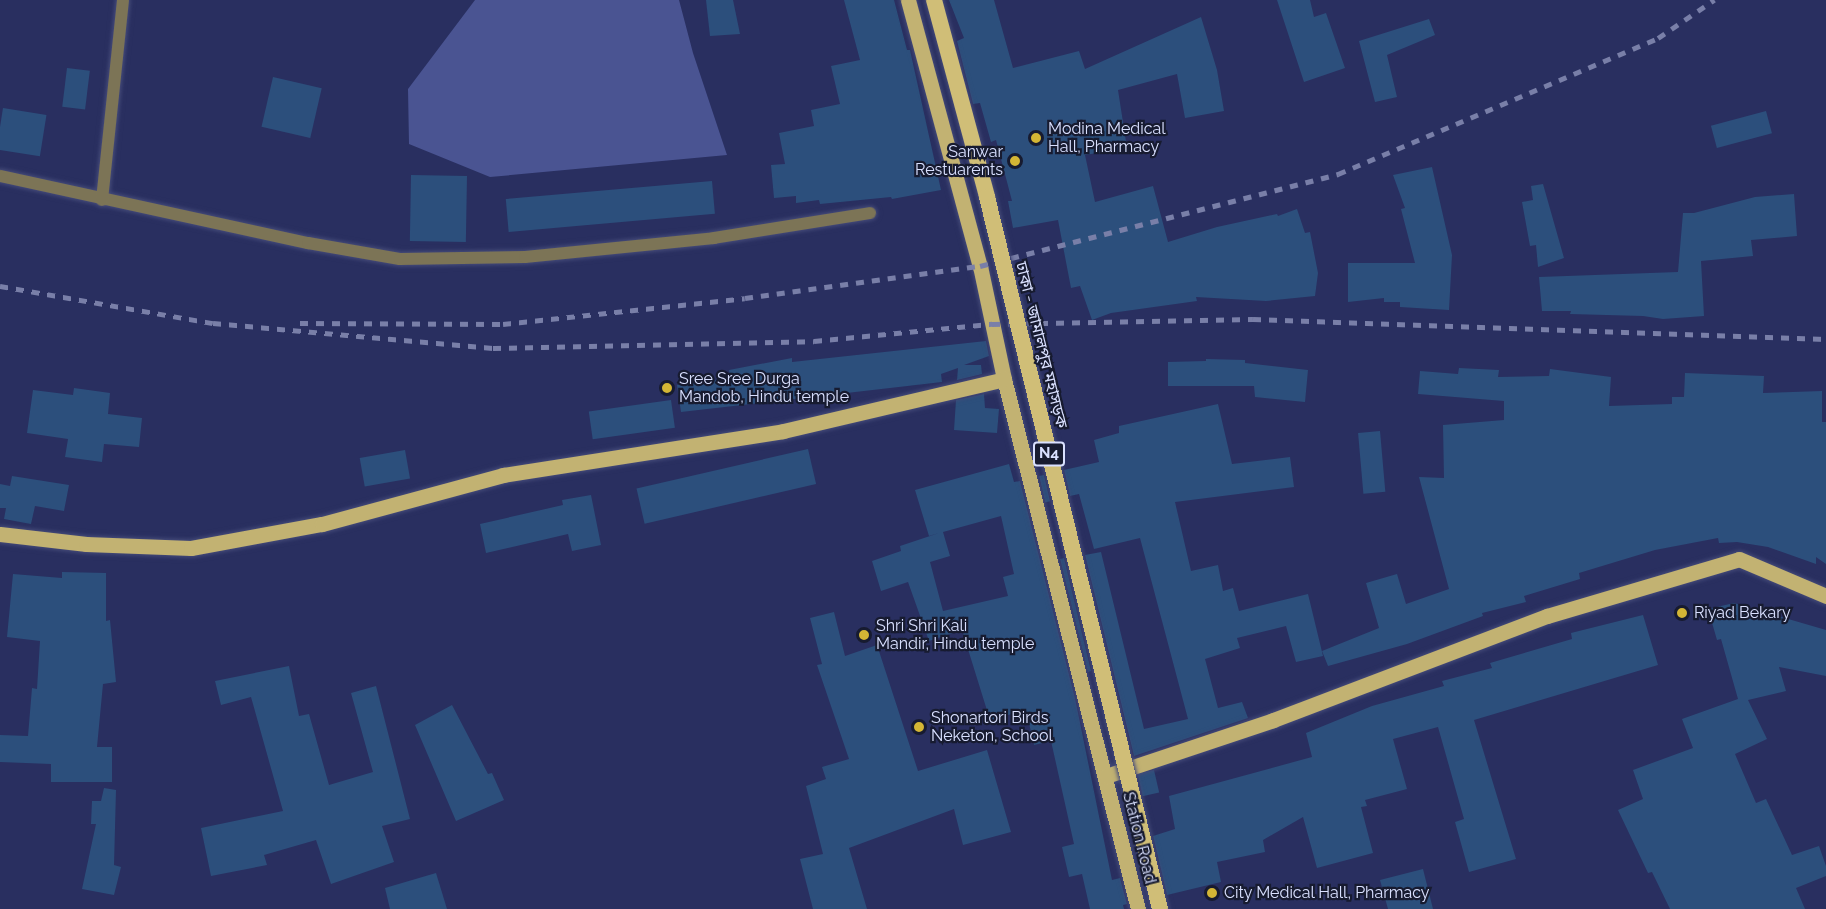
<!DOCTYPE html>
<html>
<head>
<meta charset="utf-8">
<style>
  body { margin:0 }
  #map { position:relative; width:1826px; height:909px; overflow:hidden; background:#292f60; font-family:Raleway,"Noto Sans Bengali",sans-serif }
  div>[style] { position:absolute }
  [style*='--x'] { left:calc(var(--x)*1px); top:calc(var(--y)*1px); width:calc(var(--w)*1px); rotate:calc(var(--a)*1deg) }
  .water>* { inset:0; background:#4a5492 }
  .building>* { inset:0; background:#2c4f7c; transform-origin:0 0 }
  .roads { filter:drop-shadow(0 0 2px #454b79) drop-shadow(0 0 2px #454b79) }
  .minor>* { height:12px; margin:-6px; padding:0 6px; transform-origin:6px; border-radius:6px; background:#7c7456 }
  .primary>* { height:15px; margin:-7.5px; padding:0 7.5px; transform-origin:7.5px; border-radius:7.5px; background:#c2b272 }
  .rail>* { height:4.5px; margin-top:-2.25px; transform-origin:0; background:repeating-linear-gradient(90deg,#797fa8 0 8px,transparent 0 16px) }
  .bridges { filter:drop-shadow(0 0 2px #454b79) drop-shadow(0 0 2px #454b79) }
  .trunk-bridge>* { height:16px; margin:-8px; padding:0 8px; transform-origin:8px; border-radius:8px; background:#d0be77 }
  .dots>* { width:16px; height:16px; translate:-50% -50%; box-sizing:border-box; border:3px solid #171b30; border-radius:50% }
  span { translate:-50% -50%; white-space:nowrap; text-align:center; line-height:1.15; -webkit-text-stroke:4.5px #171b30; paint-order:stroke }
  .shield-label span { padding:2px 4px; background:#171b30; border:2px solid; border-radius:4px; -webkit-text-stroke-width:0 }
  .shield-label { font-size:15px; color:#d9e0ff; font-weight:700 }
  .poi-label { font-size:16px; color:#d9e0ff }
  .left { translate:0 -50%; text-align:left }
  .right { translate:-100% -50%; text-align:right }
  .street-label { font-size:16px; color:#d9e0ff }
</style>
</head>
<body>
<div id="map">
  <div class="water">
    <div style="clip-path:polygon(475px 0,679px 0,693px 53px,727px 155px,490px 177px,409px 144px,408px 89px)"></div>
  </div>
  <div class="building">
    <div style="clip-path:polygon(706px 0,733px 0,740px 34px,710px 36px)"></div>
    <div style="clip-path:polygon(844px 0,894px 0,907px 50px,910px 50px,941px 190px,892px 199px,891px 197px,820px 204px,819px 200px,796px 203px,796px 196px,774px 198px,771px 165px,785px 164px,779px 133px,814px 126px,811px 110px,840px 104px,831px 66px,860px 60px)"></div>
    <div style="clip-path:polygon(949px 0,994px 0,1013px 68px,1079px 51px,1085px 69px,1201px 17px,1217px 70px,1224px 111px,1185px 118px,1177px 74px,1118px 90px,1127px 148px,1085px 155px,1095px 202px,1153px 186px,1168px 242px,1217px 227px,1277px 214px,1278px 216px,1297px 209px,1305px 233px,1310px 232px,1318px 273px,1315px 296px,1266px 301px,1196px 297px,1197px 301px,1111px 313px,1092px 320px,1080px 286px,1071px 288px,1058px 220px,1013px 228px,1008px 201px,1012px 201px,996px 140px,991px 142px,980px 103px,973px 104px,957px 41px,964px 38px)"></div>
    <div style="clip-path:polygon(1277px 0,1310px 0,1314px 17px,1326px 13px,1345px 68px,1304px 82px)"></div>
    <div style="clip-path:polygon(1429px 19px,1435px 35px,1387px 55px,1397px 97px,1375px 102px,1359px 41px)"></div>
    <div style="left:67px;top:68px;width:23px;height:39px;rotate:7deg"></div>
    <div style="left:273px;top:77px;width:50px;height:51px;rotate:13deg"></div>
    <div style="left:3px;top:108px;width:44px;height:42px;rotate:9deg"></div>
    <div style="left:1766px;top:111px;width:23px;height:57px;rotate:75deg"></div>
    <div style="clip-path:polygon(1432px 167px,1452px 255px,1449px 310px,1400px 307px,1400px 302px,1384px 302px,1384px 298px,1348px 302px,1348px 263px,1415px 263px,1401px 209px,1405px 208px,1393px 175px)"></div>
    <div style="left:411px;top:175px;width:56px;height:66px;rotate:1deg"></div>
    <div style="left:712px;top:181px;width:33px;height:207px;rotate:85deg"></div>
    <div style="clip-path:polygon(1543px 184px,1564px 258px,1538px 267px,1536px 245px,1530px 246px,1522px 202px,1533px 200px,1531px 186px)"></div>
    <div style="clip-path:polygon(1794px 194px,1797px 236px,1751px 240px,1753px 256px,1701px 261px,1704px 316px,1663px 319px,1643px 316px,1570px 314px,1571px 311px,1542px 311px,1539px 277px,1678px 272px,1683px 213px,1694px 213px,1755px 197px)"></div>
    <div style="clip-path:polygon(986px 341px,989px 356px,964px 365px,981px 365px,982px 374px,957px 380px,958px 368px,941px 374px,942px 382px,681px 412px,677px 385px,730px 378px,729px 370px,792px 358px,792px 362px)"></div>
    <div style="clip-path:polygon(1206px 359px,1245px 360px,1245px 363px,1308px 370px,1305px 402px,1255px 397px,1254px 386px,1168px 386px,1168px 362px,1206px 361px)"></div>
    <div style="clip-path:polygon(1459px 368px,1499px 370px,1498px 377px,1549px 376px,1550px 369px,1611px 377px,1609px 406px,1672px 404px,1672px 397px,1684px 397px,1685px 373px,1764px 376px,1763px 393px,1822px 391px,1822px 422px,1826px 422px,1826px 564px,1816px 557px,1816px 564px,1768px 547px,1737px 542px,1719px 543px,1718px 538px,1655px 550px,1579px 573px,1580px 579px,1524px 596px,1526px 602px,1482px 613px,1483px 616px,1407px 644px,1328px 666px,1322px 651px,1379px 628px,1366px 583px,1397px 574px,1406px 604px,1449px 589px,1419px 477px,1444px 478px,1443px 425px,1504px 420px,1504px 401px,1418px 394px,1420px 371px,1458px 374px)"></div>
    <div style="clip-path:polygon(74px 388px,110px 393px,108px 414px,142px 418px,139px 447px,104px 444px,102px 462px,65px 457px,68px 439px,27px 433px,33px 390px,73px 395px)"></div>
    <div style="clip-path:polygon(984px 394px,985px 408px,999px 409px,997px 433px,954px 430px,956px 400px)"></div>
    <div style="left:671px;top:400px;width:28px;height:83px;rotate:82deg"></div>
    <div style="clip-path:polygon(1218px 404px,1232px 464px,1290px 457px,1294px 487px,1175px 502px,1191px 571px,1218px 565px,1223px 591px,1233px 588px,1239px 611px,1308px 594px,1323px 656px,1296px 662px,1286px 626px,1237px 638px,1240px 648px,1205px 659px,1218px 708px,1242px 702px,1248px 718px,1134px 756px,1085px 555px,1101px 552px,1144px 729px,1188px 719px,1140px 538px,1094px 549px,1079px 494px,1070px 496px,1064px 470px,1099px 462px,1094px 440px,1119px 433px,1119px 426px)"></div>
    <div style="left:1380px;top:431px;width:61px;height:22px;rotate:85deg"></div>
    <div style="left:808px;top:449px;width:36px;height:176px;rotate:77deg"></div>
    <div style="left:405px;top:450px;width:29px;height:46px;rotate:80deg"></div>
    <div style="clip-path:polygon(evenodd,1009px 464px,1014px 482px,1020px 481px,1075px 698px,1112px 880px,1120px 878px,1127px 904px,1123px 905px,1124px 909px,1090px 909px,1082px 874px,1069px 877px,1062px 847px,1074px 844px,1051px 741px,1034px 745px,1026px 710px,990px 720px,962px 630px,929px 641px,908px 582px,881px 591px,872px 561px,901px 551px,900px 546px,939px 533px,929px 536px,915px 490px,1009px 464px,1001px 516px,1014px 574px,1003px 577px,1008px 596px,943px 611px,930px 562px,950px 556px,943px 532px,1001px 516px)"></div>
    <div style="left:1044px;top:475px;width:27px;height:5px;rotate:77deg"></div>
    <div style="clip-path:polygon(12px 476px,69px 485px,64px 511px,35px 506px,31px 524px,4px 519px,6px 508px,0 508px,0 484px,10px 486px)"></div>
    <div style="clip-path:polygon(591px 495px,601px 545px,572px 551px,568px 534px,486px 553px,480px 524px,563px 505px,562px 500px)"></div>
    <div style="clip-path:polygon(1064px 558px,1091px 671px,1088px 672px,1060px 559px)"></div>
    <div style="clip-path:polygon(62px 572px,106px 573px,106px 621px,110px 620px,116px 682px,103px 684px,97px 747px,112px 747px,112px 782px,51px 782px,51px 764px,0 762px,0 735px,28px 736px,32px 688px,37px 689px,40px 641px,7px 637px,13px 574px,62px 578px)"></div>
    <div style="clip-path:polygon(1734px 603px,1826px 630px,1826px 676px,1779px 667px,1786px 691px,1748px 700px,1767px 739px,1735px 754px,1756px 803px,1766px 799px,1792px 855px,1819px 846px,1826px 866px,1826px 876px,1796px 888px,1805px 909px,1670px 909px,1652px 872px,1648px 873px,1618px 810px,1643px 799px,1633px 770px,1693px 748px,1682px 719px,1738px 699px,1721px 639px,1717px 640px,1708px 609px)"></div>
    <div style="clip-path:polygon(834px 612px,845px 656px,877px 645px,918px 771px,987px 750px,1011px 832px,963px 845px,954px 809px,849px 848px,867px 909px,813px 909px,800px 859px,823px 854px,806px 786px,826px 779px,822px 767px,849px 759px,817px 665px,822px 664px,810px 618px)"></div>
    <div style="clip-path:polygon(1643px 615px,1658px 665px,1474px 720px,1516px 859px,1469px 872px,1455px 822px,1464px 819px,1438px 727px,1393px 739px,1407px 789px,1365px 800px,1367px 806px,1361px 807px,1373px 853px,1317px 868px,1303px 817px,1263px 840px,1265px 852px,1217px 862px,1221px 882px,1167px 895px,1153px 836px,1175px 829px,1169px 796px,1312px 757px,1306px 733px,1372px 706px,1444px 686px,1442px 681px,1492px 668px,1490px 663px,1572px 639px,1571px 633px)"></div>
    <div style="clip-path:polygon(289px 666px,299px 716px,309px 714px,329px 785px,373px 772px,351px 693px,376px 686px,410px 819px,382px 826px,394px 862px,331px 884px,316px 840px,264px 855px,267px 865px,211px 876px,201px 828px,283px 811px,251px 697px,221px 705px,215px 681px)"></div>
    <div style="clip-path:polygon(452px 705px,488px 774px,492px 773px,504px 800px,456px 821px,415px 725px)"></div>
    <div style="left:1154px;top:770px;width:23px;height:17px;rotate:77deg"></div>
    <div style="clip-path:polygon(104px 788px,116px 790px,114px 865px,121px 867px,114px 895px,82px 889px,96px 824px,91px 824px,92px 801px,101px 801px)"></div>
    <div style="clip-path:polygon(1423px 869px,1433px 909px,1388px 909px,1380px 880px)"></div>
    <div style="clip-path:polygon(436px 873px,447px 909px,390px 909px,385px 888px)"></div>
  </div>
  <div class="roads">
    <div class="minor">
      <div style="--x:0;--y:176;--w:315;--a:12.3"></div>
      <div style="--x:308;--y:243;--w:93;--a:9.9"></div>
      <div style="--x:400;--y:259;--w:125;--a:-0.9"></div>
      <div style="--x:525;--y:257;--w:190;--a:-5.7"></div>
      <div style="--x:714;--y:238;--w:158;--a:-9.1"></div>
      <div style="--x:102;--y:200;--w:201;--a:-84"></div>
    </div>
    <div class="primary">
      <div style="--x:908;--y:0;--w:276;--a:74.9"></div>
      <div style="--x:980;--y:266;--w:116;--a:78"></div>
      <div style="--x:1004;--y:379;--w:547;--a:75.81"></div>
      <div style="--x:0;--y:534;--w:87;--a:6.6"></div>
      <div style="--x:86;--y:544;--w:105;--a:2.2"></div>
      <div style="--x:191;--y:548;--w:133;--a:-10.4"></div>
      <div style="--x:322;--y:524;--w:188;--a:-15.1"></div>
      <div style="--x:503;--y:475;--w:283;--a:-8.9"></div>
      <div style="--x:783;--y:431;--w:227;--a:-13.2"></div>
      <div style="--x:1106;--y:776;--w:176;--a:-18.5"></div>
      <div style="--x:1273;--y:720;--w:293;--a:-20.8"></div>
      <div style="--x:1547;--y:616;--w:200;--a:-16.5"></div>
      <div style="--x:1739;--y:559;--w:95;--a:23"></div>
    </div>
  </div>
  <div class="rail">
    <div style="--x:0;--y:286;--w:216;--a:9.9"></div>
    <div style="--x:213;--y:323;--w:281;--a:5.1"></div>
    <div style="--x:493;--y:348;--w:321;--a:-1.2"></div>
    <div style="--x:814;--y:341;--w:179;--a:-5.5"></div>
    <div style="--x:992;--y:324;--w:261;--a:-1.1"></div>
    <div style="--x:1253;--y:319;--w:573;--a:2"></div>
    <div style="--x:300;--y:323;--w:203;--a:0.3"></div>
    <div style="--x:503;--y:324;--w:243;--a:-6.1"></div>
    <div style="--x:745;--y:298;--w:237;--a:-7.8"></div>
    <div style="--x:980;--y:266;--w:370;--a:-14.4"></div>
    <div style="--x:1338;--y:174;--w:348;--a:-23"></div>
    <div style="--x:1658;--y:38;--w:68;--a:-34.2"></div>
  </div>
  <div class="bridges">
    <div class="trunk-bridge">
      <div style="--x:934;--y:0;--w:204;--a:74.9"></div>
      <div style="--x:987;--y:197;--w:733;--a:76.34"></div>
    </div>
  </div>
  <div class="dots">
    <div style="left:1036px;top:138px;background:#d4b635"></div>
    <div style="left:1015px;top:161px;background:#d4b635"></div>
    <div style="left:667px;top:388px;background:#d4b635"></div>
    <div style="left:1682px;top:613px;background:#d4b635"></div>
    <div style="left:864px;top:635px;background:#d4b635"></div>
    <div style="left:919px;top:727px;background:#d4b635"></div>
    <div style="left:1212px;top:893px;background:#d4b635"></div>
  </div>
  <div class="shield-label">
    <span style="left:1049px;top:454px">N4</span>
  </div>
  <div class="poi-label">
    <span class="left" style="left:1048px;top:138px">Modina Medical<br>Hall, Pharmacy</span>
    <span class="right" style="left:1003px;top:161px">Sanwar<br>Restuarents</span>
    <span class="left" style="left:679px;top:388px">Sree Sree Durga<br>Mandob, Hindu temple</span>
    <span class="left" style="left:1694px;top:613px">Riyad Bekary</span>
    <span class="left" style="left:876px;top:635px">Shri Shri Kali<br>Mandir, Hindu temple</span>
    <span class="left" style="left:931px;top:727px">Shonartori Birds<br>Neketon, School</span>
    <span class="left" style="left:1224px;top:893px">City Medical Hall, Pharmacy</span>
  </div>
  <div class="street-label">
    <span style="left:1041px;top:345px;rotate:76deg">ঢাকা - জামালপুর মহাসড়ক</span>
    <span style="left:1139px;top:838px;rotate:76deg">Station Road</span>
  </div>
</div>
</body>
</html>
